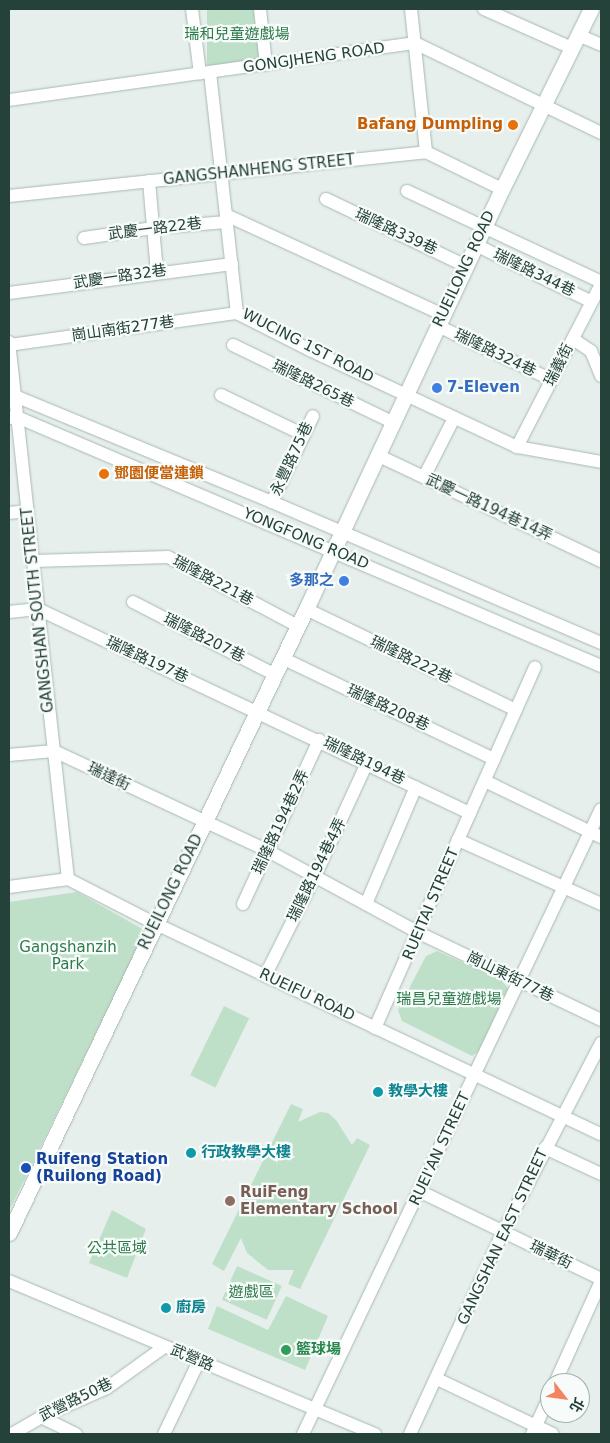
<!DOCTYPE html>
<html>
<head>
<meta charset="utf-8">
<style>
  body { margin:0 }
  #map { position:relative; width:610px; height:1443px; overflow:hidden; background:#e6efeb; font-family:"DejaVu Sans","Noto Sans TC",sans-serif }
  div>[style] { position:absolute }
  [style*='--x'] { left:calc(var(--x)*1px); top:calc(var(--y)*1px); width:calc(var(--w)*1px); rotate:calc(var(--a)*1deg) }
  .green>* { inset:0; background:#bfe0c8; transform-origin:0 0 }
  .roads { filter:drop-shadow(0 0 1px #a8b8b2) drop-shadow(0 0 1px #a8b8b2) }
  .street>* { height:12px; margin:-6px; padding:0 6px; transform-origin:6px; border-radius:6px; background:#fff }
  .secondary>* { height:15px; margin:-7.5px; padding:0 7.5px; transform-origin:7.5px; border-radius:7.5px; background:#fff }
  .dots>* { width:14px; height:14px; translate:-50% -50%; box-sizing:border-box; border:2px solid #f7fbf9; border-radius:50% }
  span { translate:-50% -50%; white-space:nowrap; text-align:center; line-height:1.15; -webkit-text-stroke:4.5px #f7fbf9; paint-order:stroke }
  .park-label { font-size:15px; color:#2d7a4b }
  .street-label { font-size:15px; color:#24423a }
  .food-label { font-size:15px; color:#c56008; font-weight:700 }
  .right { translate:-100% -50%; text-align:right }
  .left { translate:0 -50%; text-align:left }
  .shop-label { font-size:15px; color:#366cbe; font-weight:700 }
  .culture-label { font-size:15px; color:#0d838f; font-weight:700 }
  .transit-label { font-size:15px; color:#164399; font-weight:700 }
  .education-label { font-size:15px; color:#785e54; font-weight:700 }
  .leisure-label { font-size:15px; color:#27864d; font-weight:700 }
  .frame { position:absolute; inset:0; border:10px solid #24423a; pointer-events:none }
  .north { position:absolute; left:540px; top:1373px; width:50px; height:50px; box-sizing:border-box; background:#f7fbf9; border:1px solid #a3b1ad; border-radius:50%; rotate:120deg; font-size:14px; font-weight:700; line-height:20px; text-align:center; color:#24423a }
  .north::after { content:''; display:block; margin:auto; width:18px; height:22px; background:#f4845f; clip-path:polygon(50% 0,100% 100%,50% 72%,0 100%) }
</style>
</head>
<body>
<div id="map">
  <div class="green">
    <div style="left:207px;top:9px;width:54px;height:56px"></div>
    <div style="clip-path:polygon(77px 892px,146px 931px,9px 1211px,9px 902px)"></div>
    <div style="clip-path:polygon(437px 951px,502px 980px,508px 989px,479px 1051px,472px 1056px,402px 1021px,398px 1010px,426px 956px)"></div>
    <div style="left:224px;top:1006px;width:28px;height:77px;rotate:26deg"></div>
    <div style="clip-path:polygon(291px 1104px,303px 1109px,298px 1122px,320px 1112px,328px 1113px,336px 1120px,352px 1145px,357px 1138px,370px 1145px,300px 1289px,288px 1284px,294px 1270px,268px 1270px,247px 1253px,241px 1238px,224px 1271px,212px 1264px)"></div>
    <div style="clip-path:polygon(112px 1210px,146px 1229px,127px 1278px,89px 1263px)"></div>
    <div style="left:237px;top:1266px;width:49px;height:37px;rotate:24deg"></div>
    <div style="clip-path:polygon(286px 1296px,328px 1316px,305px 1370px,208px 1329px,217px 1306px,268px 1330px)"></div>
  </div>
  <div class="roads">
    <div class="street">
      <div style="--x:192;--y:9;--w:65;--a:83"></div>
      <div style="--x:260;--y:9;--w:56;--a:83.9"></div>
      <div style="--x:411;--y:9;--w:144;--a:84"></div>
      <div style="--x:484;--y:9;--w:96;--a:23.9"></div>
      <div style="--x:578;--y:35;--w:25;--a:23"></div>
      <div style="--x:210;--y:73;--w:242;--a:83.6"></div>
      <div style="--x:237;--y:313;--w:82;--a:26.9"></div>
      <div style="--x:310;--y:350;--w:229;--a:25.1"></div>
      <div style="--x:517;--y:447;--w:85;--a:10.1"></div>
      <div style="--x:9;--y:100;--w:410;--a:-8"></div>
      <div style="--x:415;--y:43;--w:207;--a:25.8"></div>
      <div style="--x:149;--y:181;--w:91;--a:85"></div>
      <div style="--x:407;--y:191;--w:214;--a:25.1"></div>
      <div style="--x:9;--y:196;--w:419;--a:-6"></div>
      <div style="--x:426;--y:152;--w:85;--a:26"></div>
      <div style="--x:326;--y:199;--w:155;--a:25.6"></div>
      <div style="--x:226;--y:215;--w:239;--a:24.7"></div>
      <div style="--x:84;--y:238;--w:70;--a:-8.2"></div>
      <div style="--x:153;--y:228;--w:74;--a:-4.6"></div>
      <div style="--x:476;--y:245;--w:129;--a:26.2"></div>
      <div style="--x:9;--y:293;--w:225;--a:-7.4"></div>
      <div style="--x:438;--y:326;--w:126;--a:25.3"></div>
      <div style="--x:573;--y:339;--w:22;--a:34"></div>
      <div style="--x:591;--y:351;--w:27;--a:68"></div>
      <div style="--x:9;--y:342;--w:540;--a:83.73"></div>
      <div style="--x:9;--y:345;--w:230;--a:-8"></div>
      <div style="--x:233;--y:345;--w:177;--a:25.8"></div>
      <div style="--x:221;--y:395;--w:92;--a:25.7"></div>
      <div style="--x:9;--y:397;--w:6;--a:-9"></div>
      <div style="--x:15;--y:396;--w:278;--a:22.4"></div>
      <div style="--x:272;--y:502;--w:358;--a:23.2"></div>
      <div style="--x:9;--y:418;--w:8;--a:-7"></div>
      <div style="--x:17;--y:417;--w:635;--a:23.09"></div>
      <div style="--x:517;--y:447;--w:183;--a:-62.7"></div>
      <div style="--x:377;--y:455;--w:248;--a:25.3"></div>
      <div style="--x:424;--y:477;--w:66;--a:-63"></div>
      <div style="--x:272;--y:502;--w:95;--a:-64.5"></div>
      <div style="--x:9;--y:513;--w:18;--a:-6"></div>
      <div style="--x:33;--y:561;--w:135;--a:-1.7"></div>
      <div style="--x:168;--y:557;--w:147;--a:28"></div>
      <div style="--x:133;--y:602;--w:158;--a:27.1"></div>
      <div style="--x:306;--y:609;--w:233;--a:25.7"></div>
      <div style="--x:9;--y:612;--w:29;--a:-6"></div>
      <div style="--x:38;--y:609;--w:478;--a:25.3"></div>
      <div style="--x:282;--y:658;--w:235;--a:25.5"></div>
      <div style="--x:9;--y:755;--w:45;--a:-5.1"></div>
      <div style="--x:54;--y:751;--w:236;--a:25"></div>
      <div style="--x:268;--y:851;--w:172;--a:28.5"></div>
      <div style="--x:419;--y:933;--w:202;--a:25.5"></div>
      <div style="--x:485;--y:781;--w:129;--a:25.8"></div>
      <div style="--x:458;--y:840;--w:189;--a:-66"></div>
      <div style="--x:9;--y:887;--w:60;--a:-7.7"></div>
      <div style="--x:68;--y:879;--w:99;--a:27.1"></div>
      <div style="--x:156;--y:924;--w:492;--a:25.3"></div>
      <div style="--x:243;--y:904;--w:181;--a:-65.1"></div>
      <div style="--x:366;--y:904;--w:127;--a:-66.9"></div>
      <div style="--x:265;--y:976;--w:112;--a:-63.4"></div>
      <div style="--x:315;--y:876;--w:124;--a:-65.3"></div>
      <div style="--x:375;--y:1028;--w:206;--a:-66.2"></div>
      <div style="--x:458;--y:840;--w:157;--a:24.1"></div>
      <div style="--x:545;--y:1148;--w:62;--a:24.9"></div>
      <div style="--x:419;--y:1191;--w:202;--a:25.8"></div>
      <div style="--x:9;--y:1281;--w:397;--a:22.7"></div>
      <div style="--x:437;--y:1379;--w:128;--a:25.4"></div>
      <div style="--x:555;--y:1383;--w:112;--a:-65.7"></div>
      <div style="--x:41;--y:1417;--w:39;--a:26"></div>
      <div style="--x:12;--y:1434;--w:34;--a:-30"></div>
      <div style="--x:41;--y:1417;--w:72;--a:-23.7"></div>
      <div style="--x:107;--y:1388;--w:70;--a:-35.7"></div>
      <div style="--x:164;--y:1434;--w:81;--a:-64.4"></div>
      <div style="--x:303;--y:1434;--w:692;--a:-64.51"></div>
      <div style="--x:410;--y:1434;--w:222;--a:-65.3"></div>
      <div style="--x:503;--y:1232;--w:213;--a:-62.6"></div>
      <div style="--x:532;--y:1434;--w:43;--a:-65.2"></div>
    </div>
    <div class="secondary">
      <div style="--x:9;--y:1233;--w:691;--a:-64.55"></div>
      <div style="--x:306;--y:609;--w:463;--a:-65"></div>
      <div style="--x:502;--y:189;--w:201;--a:-63.7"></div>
    </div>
  </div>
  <div class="dots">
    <div style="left:513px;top:125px;background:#e8710a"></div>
    <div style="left:437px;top:388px;background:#3f7fe0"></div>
    <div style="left:104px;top:474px;background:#e8710a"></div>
    <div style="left:344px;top:581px;background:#3f7fe0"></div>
    <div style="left:378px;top:1092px;background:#0f9aa8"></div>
    <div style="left:191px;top:1153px;background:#0f9aa8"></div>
    <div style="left:26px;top:1168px;background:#1a4fb4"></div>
    <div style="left:230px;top:1201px;background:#8d6e63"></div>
    <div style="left:166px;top:1308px;background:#0f9aa8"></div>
    <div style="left:286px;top:1350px;background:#2e9e5b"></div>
  </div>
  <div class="park-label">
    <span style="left:237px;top:35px">瑞和兒童遊戲場</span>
    <span style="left:68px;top:956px">Gangshanzih<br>Park</span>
    <span style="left:449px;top:1000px">瑞昌兒童遊戲場</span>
    <span style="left:117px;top:1249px">公共區域</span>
    <span style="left:251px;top:1293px">遊戲區</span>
  </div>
  <div class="street-label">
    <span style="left:314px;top:58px;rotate:-8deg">GONGJHENG ROAD</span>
    <span style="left:259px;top:170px;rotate:-6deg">GANGSHANHENG STREET</span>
    <span style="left:155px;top:229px;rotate:-7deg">武慶一路22巷</span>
    <span style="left:396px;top:232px;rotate:25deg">瑞隆路339巷</span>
    <span style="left:464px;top:269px;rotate:-65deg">RUEILONG ROAD</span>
    <span style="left:534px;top:273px;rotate:26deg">瑞隆路344巷</span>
    <span style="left:120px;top:277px;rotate:-8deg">武慶一路32巷</span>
    <span style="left:123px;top:329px;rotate:-8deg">崗山南街277巷</span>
    <span style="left:308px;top:346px;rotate:27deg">WUCING 1ST ROAD</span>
    <span style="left:495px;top:353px;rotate:26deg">瑞隆路324巷</span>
    <span style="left:559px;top:365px;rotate:-63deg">瑞義街</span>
    <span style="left:313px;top:384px;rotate:26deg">瑞隆路265巷</span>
    <span style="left:292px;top:459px;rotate:-65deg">永豐路75巷</span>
    <span style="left:489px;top:508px;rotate:25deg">武慶一路194巷14弄</span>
    <span style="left:306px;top:539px;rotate:23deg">YONGFONG ROAD</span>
    <span style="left:213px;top:581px;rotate:28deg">瑞隆路221巷</span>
    <span style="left:38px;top:610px;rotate:-96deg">GANGSHAN SOUTH STREET</span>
    <span style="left:204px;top:638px;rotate:27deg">瑞隆路207巷</span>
    <span style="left:147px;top:660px;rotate:25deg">瑞隆路197巷</span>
    <span style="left:411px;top:660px;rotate:26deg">瑞隆路222巷</span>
    <span style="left:388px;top:708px;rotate:25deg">瑞隆路208巷</span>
    <span style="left:364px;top:761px;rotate:26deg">瑞隆路194巷</span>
    <span style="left:109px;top:777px;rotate:25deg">瑞達街</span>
    <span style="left:281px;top:822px;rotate:-65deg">瑞隆路194巷2弄</span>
    <span style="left:317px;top:870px;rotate:-64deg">瑞隆路194巷4弄</span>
    <span style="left:171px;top:892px;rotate:-64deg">RUEILONG ROAD</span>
    <span style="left:431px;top:904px;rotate:-67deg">RUEITAI STREET</span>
    <span style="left:510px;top:977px;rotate:26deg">崗山東街77巷</span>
    <span style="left:307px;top:995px;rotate:25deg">RUEIFU ROAD</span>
    <span style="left:440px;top:1149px;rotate:-65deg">RUEI'AN STREET</span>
    <span style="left:503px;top:1237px;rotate:-65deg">GANGSHAN EAST STREET</span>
    <span style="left:551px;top:1255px;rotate:26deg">瑞華街</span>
    <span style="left:192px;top:1358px;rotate:23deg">武營路</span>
    <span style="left:76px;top:1400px;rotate:-26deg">武營路50巷</span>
  </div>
  <div class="food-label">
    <span class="right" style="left:503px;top:125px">Bafang Dumpling</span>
    <span class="left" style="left:114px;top:474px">鄧園便當連鎖</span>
  </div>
  <div class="shop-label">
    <span class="left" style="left:447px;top:388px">7-Eleven</span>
    <span class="right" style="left:334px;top:581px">多那之</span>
  </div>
  <div class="culture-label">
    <span class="left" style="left:388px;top:1092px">教學大樓</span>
    <span class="left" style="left:201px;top:1153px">行政教學大樓</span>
    <span class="left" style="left:176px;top:1308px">廚房</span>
  </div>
  <div class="transit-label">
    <span class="left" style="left:36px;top:1168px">Ruifeng Station<br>(Ruilong Road)</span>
  </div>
  <div class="education-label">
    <span class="left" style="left:240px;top:1201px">RuiFeng<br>Elementary School</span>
  </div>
  <div class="leisure-label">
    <span class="left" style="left:296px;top:1350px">籃球場</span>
  </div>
  <div class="frame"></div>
  <div class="north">北</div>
</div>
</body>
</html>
